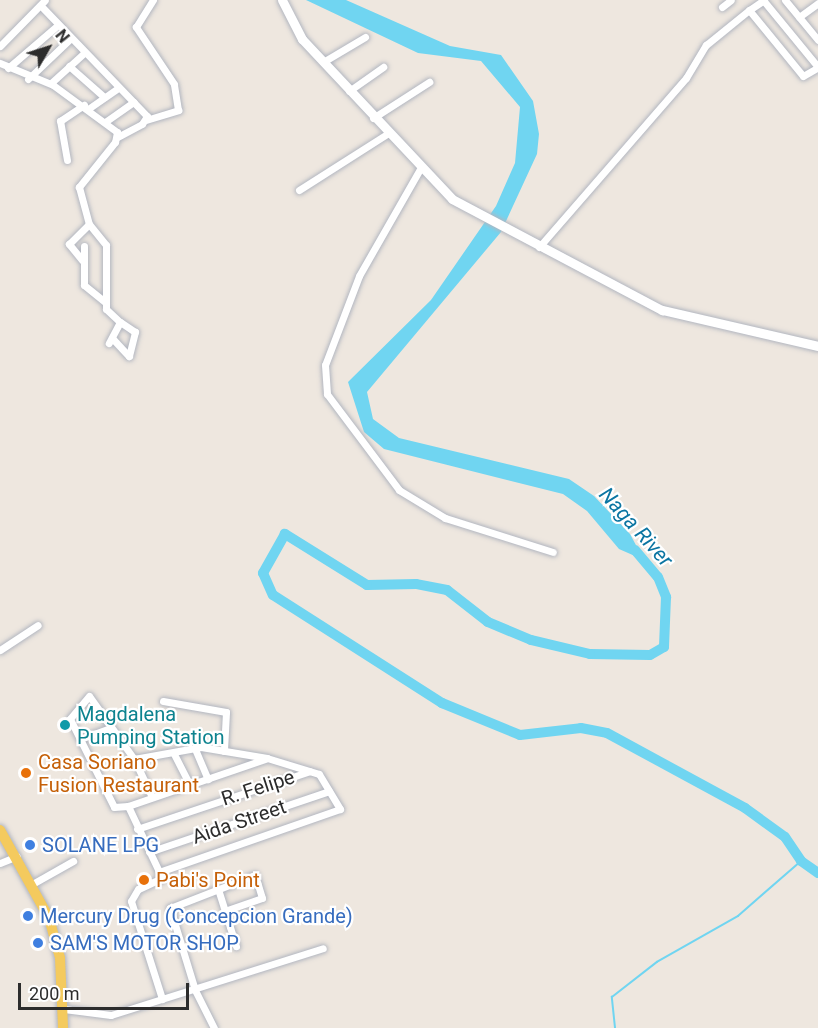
<!DOCTYPE html>
<html>
<head>
<meta charset="utf-8">
<style>
  body { margin:0 }
  #map { position:relative; width:818px; height:1028px; overflow:hidden; background:#eee7df; font-family:Roboto,sans-serif }
  div>[style] { position:absolute }
  [style*='--x'] { left:calc(var(--x)*1px); top:calc(var(--y)*1px); width:calc(var(--w)*1px); rotate:calc(var(--a)*1deg) }
  .water>* { inset:0; background:#70d5f1 }
  .stream>* { height:1.5px; margin:-0.75px; padding:0 0.75px; transform-origin:0.75px; border-radius:0.75px; background:#70d5f1 }
  .river>* { height:10px; margin:-5px; padding:0 5px; transform-origin:5px; border-radius:5px; background:#70d5f1 }
  .roads { filter:drop-shadow(0 0 2px #b2b6c0) drop-shadow(0 0 2px #b2b6c0) }
  .street>* { height:7px; margin:-3.5px; padding:0 3.5px; transform-origin:3.5px; border-radius:3.5px; background:#fff }
  .secondary>* { height:9px; margin:-4.5px; padding:0 4.5px; transform-origin:4.5px; border-radius:4.5px; background:#fff }
  .primary>* { height:10px; margin:-5px; padding:0 5px; transform-origin:5px; border-radius:5px; background:#f4ca5e }
  .dots>* { width:16px; height:16px; translate:-50% -50%; box-sizing:border-box; border:3px solid #fff; border-radius:50% }
  span { translate:-50% -50%; white-space:nowrap; text-align:center; line-height:1.15; -webkit-text-stroke:4.5px #fff; paint-order:stroke }
  .culture-label { font-size:20px; color:#0d838f }
  .left { translate:0 -50%; text-align:left }
  .food-label { font-size:20px; color:#c56008 }
  .street-label { font-size:20px; color:#2c2c2c }
  .shop-label { font-size:20px; color:#366cbe }
  .water-label { font-size:21px; color:#0b75a2; font-style:italic }
  .north { position:absolute; left:18px; top:18px; width:60px; height:60px; -webkit-text-stroke:4px #fff; paint-order:stroke; rotate:51deg; font-size:16px; font-weight:700; line-height:24px; text-align:center; color:#2c2c2c }
  .north::after { content:''; display:block; margin:auto; width:21px; height:27px; background:#2c2c2c; clip-path:polygon(50% 0,100% 100%,50% 72%,0 100%) }
  .scale { position:absolute; left:18px; top:983px; width:171px; height:27px; box-sizing:border-box; border:3px solid #2c2c2c; border-top:0; padding-left:8px; font-size:18px; line-height:21px; white-space:nowrap; color:#2c2c2c; -webkit-text-stroke:4px #fff; paint-order:stroke }
</style>
</head>
<body>
<div id="map">
  <div class="water">
    <div style="clip-path:polygon(306px 0,346px 0,450px 46px,501px 55px,533px 101px,539px 134px,537px 154px,501px 232px,367px 392px,373px 419px,399px 438px,569px 479px,594px 496px,630px 534px,644px 560px,619px 549px,587px 511px,563px 494px,384px 449px,364px 432px,348px 382px,431px 300px,496px 206px,515px 163px,520px 107px,481px 61px,418px 53px)"></div>
  </div>
  <div class="stream">
    <div style="--x:615;--y:1028;--w:31;--a:-96"></div>
    <div style="--x:612;--y:997;--w:57;--a:-37.9"></div>
    <div style="--x:657;--y:962;--w:93;--a:-29.6"></div>
    <div style="--x:738;--y:916;--w:84;--a:-41.1"></div>
  </div>
  <div class="river">
    <div style="--x:635;--y:550;--w:35;--a:50"></div>
    <div style="--x:658;--y:577;--w:22;--a:68"></div>
    <div style="--x:666;--y:597;--w:50;--a:92.3"></div>
    <div style="--x:664;--y:647;--w:16;--a:150"></div>
    <div style="--x:650;--y:655;--w:60;--a:-179"></div>
    <div style="--x:590;--y:654;--w:61;--a:-166.7"></div>
    <div style="--x:531;--y:640;--w:47;--a:-157.3"></div>
    <div style="--x:488;--y:622;--w:52;--a:-142"></div>
    <div style="--x:447;--y:590;--w:32;--a:-169"></div>
    <div style="--x:416;--y:584;--w:49;--a:178.8"></div>
    <div style="--x:367;--y:585;--w:97;--a:-148.1"></div>
    <div style="--x:285;--y:534;--w:45;--a:119.4"></div>
    <div style="--x:263;--y:573;--w:24;--a:66"></div>
    <div style="--x:273;--y:595;--w:201;--a:32.6"></div>
    <div style="--x:442;--y:703;--w:84;--a:22.3"></div>
    <div style="--x:520;--y:735;--w:61;--a:-6.5"></div>
    <div style="--x:581;--y:728;--w:26;--a:11"></div>
    <div style="--x:607;--y:733;--w:157;--a:28.5"></div>
    <div style="--x:745;--y:808;--w:49;--a:35.9"></div>
    <div style="--x:785;--y:837;--w:29;--a:56"></div>
    <div style="--x:801;--y:861;--w:21;--a:35"></div>
  </div>
  <div class="roads">
    <div class="street">
      <div style="--x:763;--y:0;--w:87;--a:50.6"></div>
      <div style="--x:764;--y:0;--w:18;--a:146"></div>
      <div style="--x:749;--y:10;--w:85;--a:50.7"></div>
      <div style="--x:803;--y:76;--w:16;--a:-30"></div>
      <div style="--x:785;--y:0;--w:52;--a:50.5"></div>
      <div style="--x:722;--y:7;--w:11;--a:-38"></div>
      <div style="--x:43;--y:8;--w:150;--a:46.1"></div>
      <div style="--x:147;--y:116;--w:9;--a:122"></div>
      <div style="--x:142;--y:124;--w:27;--a:152"></div>
      <div style="--x:799;--y:17;--w:24;--a:-36"></div>
      <div style="--x:0;--y:46;--w:64;--a:-45.6"></div>
      <div style="--x:323;--y:62;--w:49;--a:-30.8"></div>
      <div style="--x:0;--y:63;--w:57;--a:22.5"></div>
      <div style="--x:53;--y:85;--w:79;--a:36.3"></div>
      <div style="--x:117;--y:132;--w:10;--a:101"></div>
      <div style="--x:115;--y:142;--w:58;--a:128.7"></div>
      <div style="--x:79;--y:187;--w:38;--a:75"></div>
      <div style="--x:89;--y:224;--w:27;--a:51"></div>
      <div style="--x:106;--y:245;--w:64;--a:90"></div>
      <div style="--x:106;--y:309;--w:19;--a:43"></div>
      <div style="--x:120;--y:322;--w:24;--a:118"></div>
      <div style="--x:69;--y:66;--w:47;--a:41.5"></div>
      <div style="--x:8;--y:68;--w:66;--a:-40.7"></div>
      <div style="--x:28;--y:79;--w:58;--a:-43.6"></div>
      <div style="--x:51;--y:83;--w:45;--a:-42.3"></div>
      <div style="--x:349;--y:91;--w:42;--a:-35.2"></div>
      <div style="--x:88;--y:109;--w:37;--a:-35"></div>
      <div style="--x:373;--y:118;--w:67;--a:-32.7"></div>
      <div style="--x:146;--y:120;--w:34;--a:-17"></div>
      <div style="--x:178;--y:110;--w:26;--a:-99"></div>
      <div style="--x:174;--y:84;--w:69;--a:-123.7"></div>
      <div style="--x:136;--y:27;--w:32;--a:-58"></div>
      <div style="--x:105;--y:122;--w:35;--a:-35"></div>
      <div style="--x:67;--y:160;--w:40;--a:-100"></div>
      <div style="--x:60;--y:121;--w:29;--a:-34"></div>
      <div style="--x:420;--y:169;--w:123;--a:119.7"></div>
      <div style="--x:359;--y:276;--w:95;--a:110.9"></div>
      <div style="--x:325;--y:365;--w:29;--a:86"></div>
      <div style="--x:327;--y:394;--w:120;--a:53.1"></div>
      <div style="--x:399;--y:490;--w:54;--a:31.3"></div>
      <div style="--x:445;--y:518;--w:113;--a:17.5"></div>
      <div style="--x:299;--y:190;--w:104;--a:-32.5"></div>
      <div style="--x:84;--y:246;--w:39;--a:90"></div>
      <div style="--x:84;--y:285;--w:27;--a:39"></div>
      <div style="--x:539;--y:247;--w:224;--a:-49"></div>
      <div style="--x:686;--y:78;--w:39;--a:-59"></div>
      <div style="--x:706;--y:45;--w:55;--a:-39.1"></div>
      <div style="--x:82;--y:260;--w:21;--a:-129"></div>
      <div style="--x:69;--y:244;--w:28;--a:-45"></div>
      <div style="--x:112;--y:338;--w:25;--a:47"></div>
      <div style="--x:129;--y:356;--w:25;--a:-76"></div>
      <div style="--x:135;--y:332;--w:18;--a:-146"></div>
      <div style="--x:0;--y:650;--w:45;--a:-33.3"></div>
      <div style="--x:163;--y:701;--w:64;--a:9.9"></div>
      <div style="--x:226;--y:712;--w:39;--a:93"></div>
      <div style="--x:80;--y:739;--w:33;--a:-20"></div>
      <div style="--x:195;--y:749;--w:33;--a:67"></div>
      <div style="--x:174;--y:754;--w:35;--a:63"></div>
      <div style="--x:134;--y:759;--w:68;--a:-10.2"></div>
      <div style="--x:201;--y:747;--w:67;--a:9.5"></div>
      <div style="--x:267;--y:758;--w:54;--a:17.1"></div>
      <div style="--x:319;--y:774;--w:41;--a:59"></div>
      <div style="--x:340;--y:809;--w:192;--a:160.8"></div>
      <div style="--x:152;--y:797;--w:42;--a:-115.3"></div>
      <div style="--x:134;--y:759;--w:77;--a:-125.5"></div>
      <div style="--x:89;--y:696;--w:30;--a:130"></div>
      <div style="--x:70;--y:719;--w:98;--a:63.4"></div>
      <div style="--x:114;--y:807;--w:14;--a:-4"></div>
      <div style="--x:128;--y:806;--w:145;--a:-18.9"></div>
      <div style="--x:128;--y:806;--w:80;--a:64.7"></div>
      <div style="--x:162;--y:878;--w:26;--a:155"></div>
      <div style="--x:138;--y:889;--w:14;--a:120"></div>
      <div style="--x:131;--y:901;--w:103;--a:72.4"></div>
      <div style="--x:137;--y:829;--w:182;--a:-18.5"></div>
      <div style="--x:149;--y:852;--w:190;--a:-18.7"></div>
      <div style="--x:0;--y:863;--w:18;--a:-22"></div>
      <div style="--x:34;--y:883;--w:45;--a:-29.4"></div>
      <div style="--x:218;--y:889;--w:60;--a:72.5"></div>
      <div style="--x:64;--y:1009;--w:47;--a:7.3"></div>
      <div style="--x:111;--y:1015;--w:222;--a:-17.5"></div>
      <div style="--x:214;--y:1028;--w:42;--a:-116.6"></div>
      <div style="--x:195;--y:990;--w:86;--a:-107"></div>
      <div style="--x:170;--y:908;--w:91;--a:-21.2"></div>
      <div style="--x:255;--y:875;--w:24;--a:73"></div>
      <div style="--x:262;--y:898;--w:39;--a:161"></div>
    </div>
    <div class="secondary">
      <div style="--x:282;--y:0;--w:44;--a:62.9"></div>
      <div style="--x:302;--y:39;--w:219;--a:46.8"></div>
      <div style="--x:452;--y:199;--w:238;--a:27.9"></div>
      <div style="--x:662;--y:310;--w:160;--a:13"></div>
    </div>
    <div class="primary">
      <div style="--x:0;--y:830;--w:101;--a:60.9"></div>
      <div style="--x:49;--y:918;--w:41;--a:74.6"></div>
      <div style="--x:60;--y:958;--w:70;--a:87.5"></div>
    </div>
  </div>
  <div class="dots">
    <div style="left:65px;top:725px;background:#0f9aa8"></div>
    <div style="left:26px;top:773px;background:#e8710a"></div>
    <div style="left:30px;top:845px;background:#3f7fe0"></div>
    <div style="left:144px;top:880px;background:#e8710a"></div>
    <div style="left:28px;top:916px;background:#3f7fe0"></div>
    <div style="left:38px;top:943px;background:#3f7fe0"></div>
  </div>
  <div class="culture-label">
    <span class="left" style="left:77px;top:726px">Magdalena<br>Pumping Station</span>
  </div>
  <div class="food-label">
    <span class="left" style="left:38px;top:774px">Casa Soriano<br>Fusion Restaurant</span>
    <span class="left" style="left:156px;top:880px">Pabi's Point</span>
  </div>
  <div class="street-label">
    <span style="left:258px;top:788px;rotate:-18deg">R. Felipe</span>
    <span style="left:239px;top:822px;rotate:-19deg">Aida Street</span>
  </div>
  <div class="shop-label">
    <span class="left" style="left:42px;top:845px">SOLANE LPG</span>
    <span class="left" style="left:40px;top:916px">Mercury Drug (Concepcion Grande)</span>
    <span class="left" style="left:50px;top:943px">SAM'S MOTOR SHOP</span>
  </div>
  <div class="water-label">
    <span style="left:636px;top:527px;rotate:48deg">Naga River</span>
  </div>
  <div class="north">N</div>
  <div class="scale">200 m</div>
</div>
</body>
</html>
